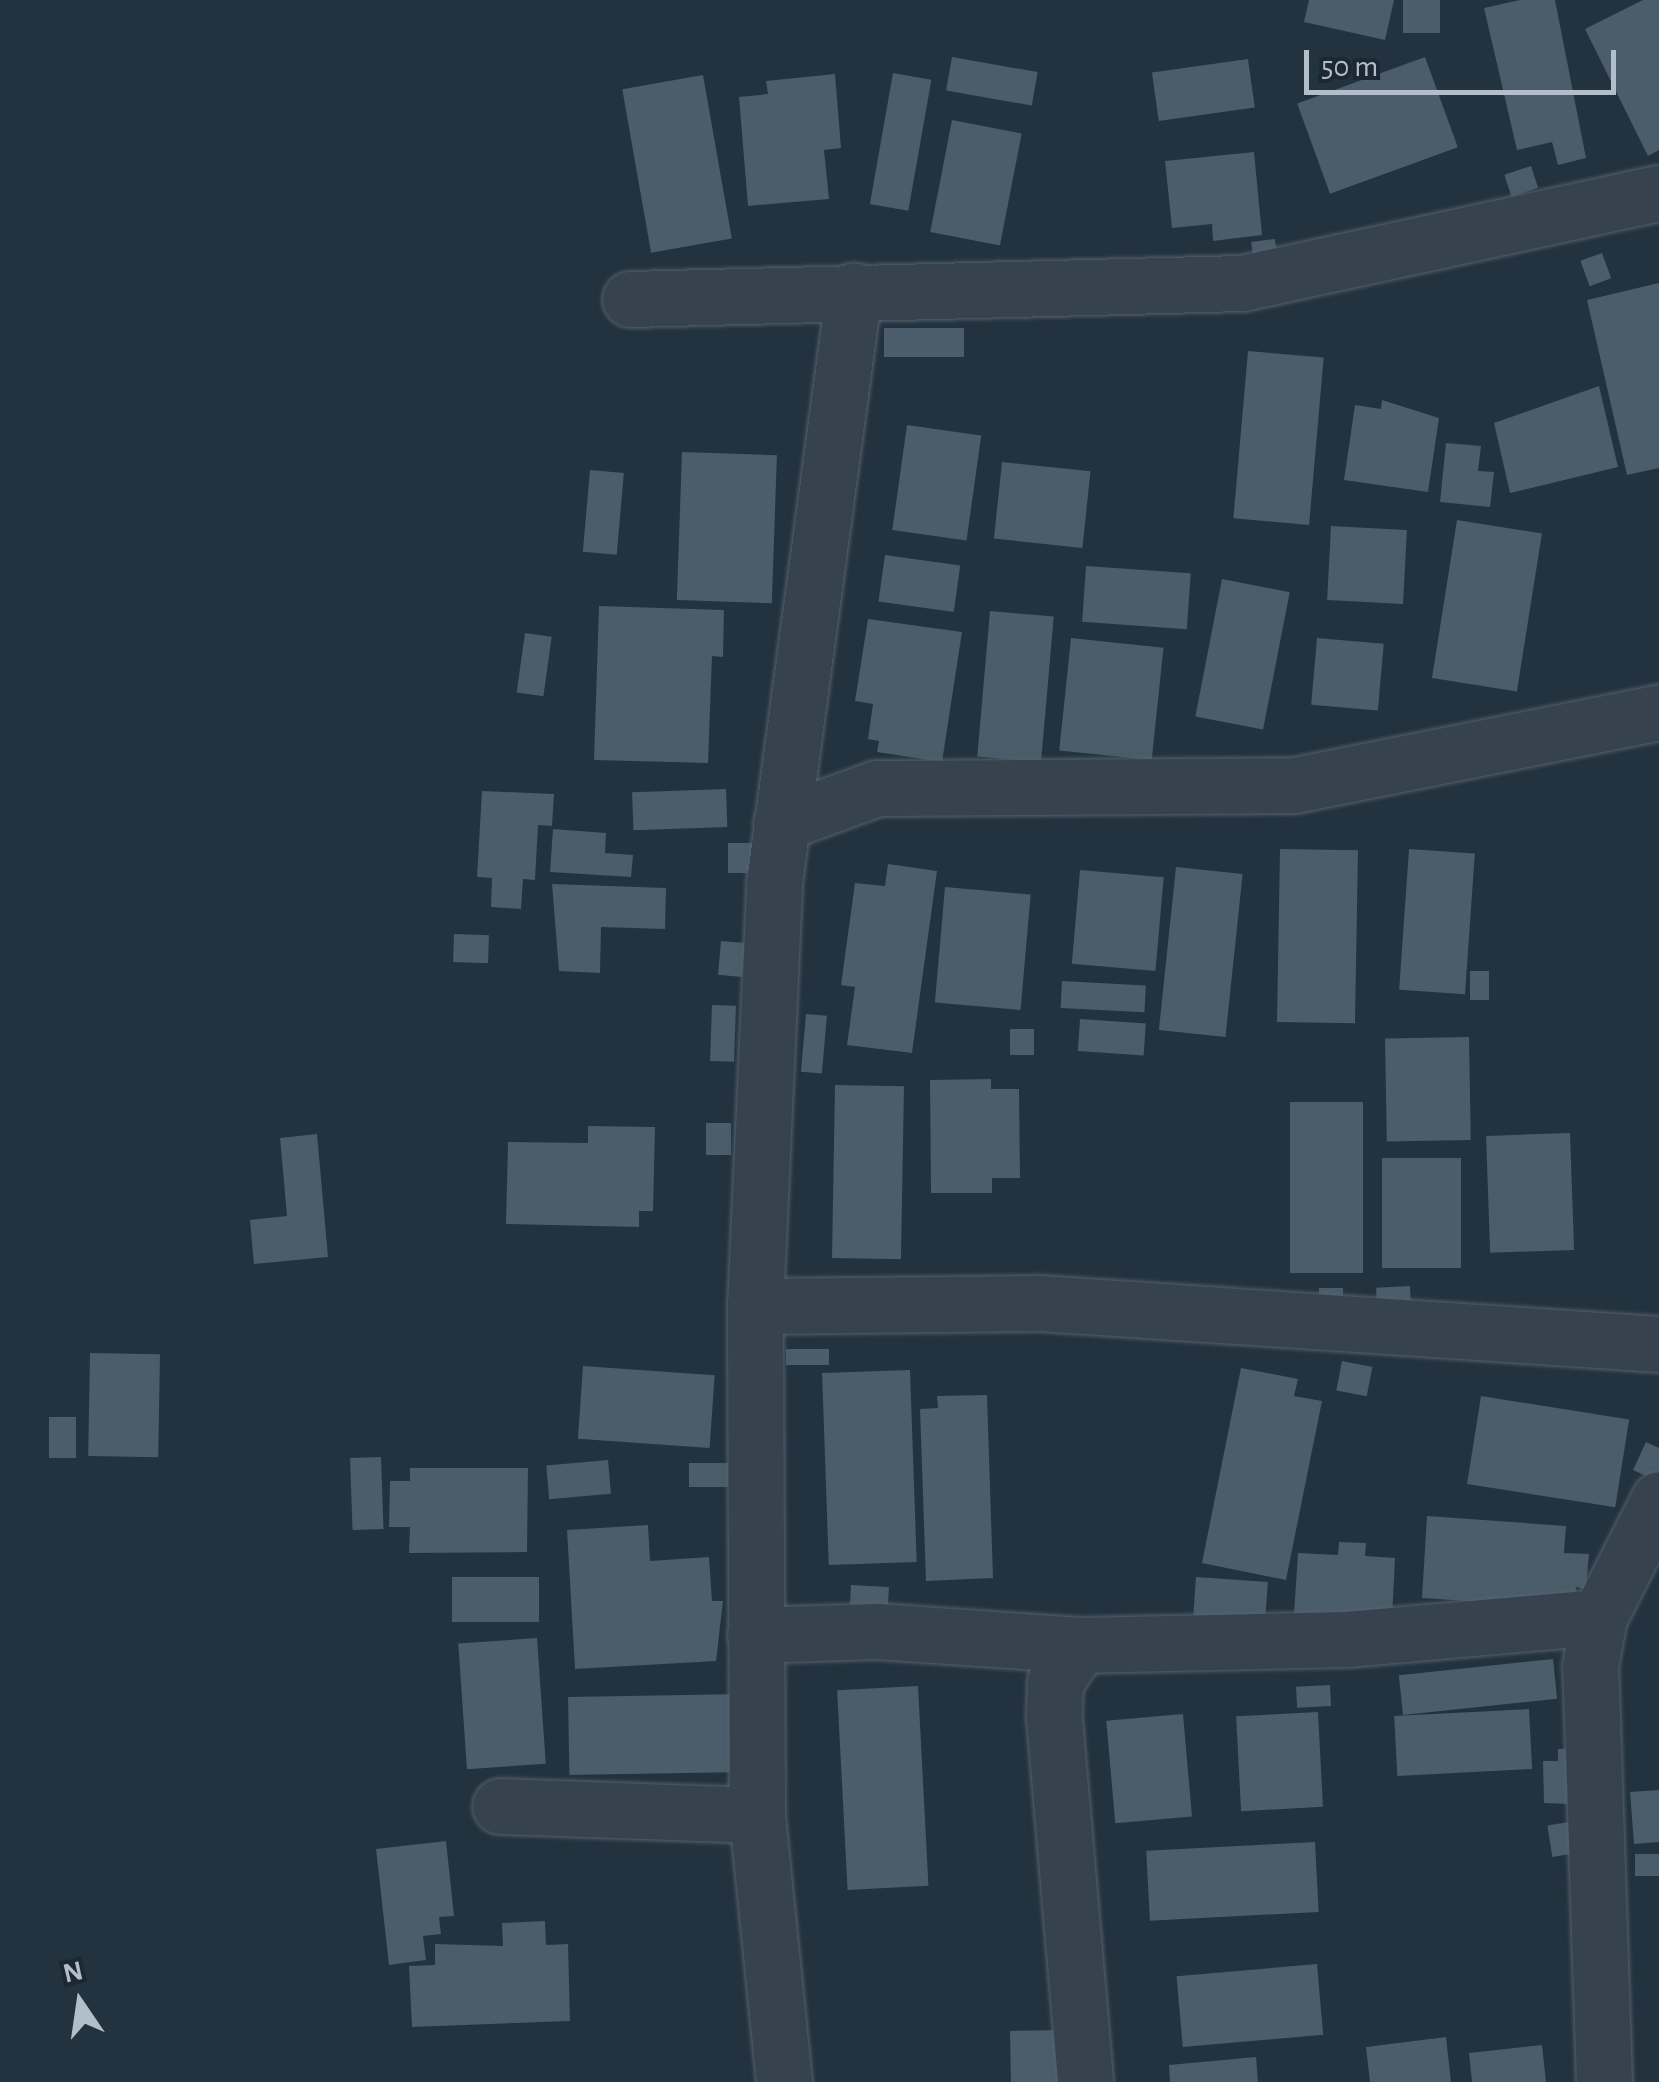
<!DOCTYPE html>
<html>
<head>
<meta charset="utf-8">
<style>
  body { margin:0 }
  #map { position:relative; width:1659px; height:2082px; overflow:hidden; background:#22323e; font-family:"Alegreya Sans",sans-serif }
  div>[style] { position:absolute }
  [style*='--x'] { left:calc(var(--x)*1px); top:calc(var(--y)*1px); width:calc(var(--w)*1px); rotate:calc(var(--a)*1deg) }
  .building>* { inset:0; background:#4b5c6a; transform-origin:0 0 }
  .roads { filter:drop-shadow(0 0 2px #54616c) drop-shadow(0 0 2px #54616c) }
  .minor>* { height:55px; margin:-27.5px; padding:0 27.5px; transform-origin:27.5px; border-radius:27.5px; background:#36434e }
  span { translate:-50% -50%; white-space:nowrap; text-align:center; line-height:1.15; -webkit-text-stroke:10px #1b2833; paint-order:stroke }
  .north { position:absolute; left:30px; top:1952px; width:100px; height:100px; -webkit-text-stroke:8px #1b2833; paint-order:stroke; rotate:347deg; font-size:28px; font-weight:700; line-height:40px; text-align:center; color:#b2bec9 }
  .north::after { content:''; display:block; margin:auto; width:35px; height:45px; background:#b2bec9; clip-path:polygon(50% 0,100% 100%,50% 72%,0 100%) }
  .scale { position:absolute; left:1304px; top:50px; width:312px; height:45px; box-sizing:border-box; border:5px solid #b2bec9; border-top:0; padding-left:12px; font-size:30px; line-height:35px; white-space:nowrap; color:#b2bec9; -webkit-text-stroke:8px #1b2833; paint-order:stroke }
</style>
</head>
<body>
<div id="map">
  <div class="building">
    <div style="clip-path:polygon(1309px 0,1394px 0,1385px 40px,1304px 22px)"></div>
    <div style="left:1403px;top:0;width:37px;height:33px"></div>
    <div style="clip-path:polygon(1520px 0,1555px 0,1586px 158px,1558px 165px,1552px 142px,1517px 150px,1484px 8px)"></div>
    <div style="clip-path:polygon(1643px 0,1659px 0,1659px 150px,1648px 156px,1585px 29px)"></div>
    <div style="left:952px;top:57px;width:87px;height:34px;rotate:10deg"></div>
    <div style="left:1425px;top:57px;width:96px;height:136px;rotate:70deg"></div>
    <div style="left:1248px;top:59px;width:49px;height:97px;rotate:82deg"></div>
    <div style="left:893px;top:73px;width:39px;height:133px;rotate:10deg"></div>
    <div style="clip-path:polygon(835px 74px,841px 148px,824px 150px,829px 199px,748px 206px,739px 97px,768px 94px,766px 81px)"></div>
    <div style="left:703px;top:75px;width:166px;height:82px;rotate:80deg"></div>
    <div style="left:952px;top:120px;width:71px;height:114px;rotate:11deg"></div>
    <div style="clip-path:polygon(1254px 152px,1262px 235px,1213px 241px,1212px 224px,1172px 228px,1165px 161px)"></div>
    <div style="left:1531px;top:166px;width:23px;height:28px;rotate:72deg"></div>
    <div style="left:1275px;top:239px;width:24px;height:24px;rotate:83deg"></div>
    <div style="left:1602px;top:253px;width:27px;height:23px;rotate:70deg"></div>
    <div style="clip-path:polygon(1659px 283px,1659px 468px,1627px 475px,1587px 300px)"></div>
    <div style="left:964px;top:328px;width:29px;height:80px;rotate:90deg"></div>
    <div style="left:1248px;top:351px;width:76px;height:168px;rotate:5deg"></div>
    <div style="clip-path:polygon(1599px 386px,1618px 467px,1510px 493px,1494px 423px)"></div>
    <div style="clip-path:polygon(1382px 400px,1439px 418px,1428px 492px,1344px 480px,1355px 405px,1381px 409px)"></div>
    <div style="left:907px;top:425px;width:75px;height:106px;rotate:8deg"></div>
    <div style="clip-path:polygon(1446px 443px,1481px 446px,1478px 471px,1494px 472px,1490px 507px,1440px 502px)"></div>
    <div style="left:682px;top:452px;width:95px;height:148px;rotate:2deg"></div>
    <div style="left:1002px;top:462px;width:89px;height:77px;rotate:6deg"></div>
    <div style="left:590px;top:470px;width:34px;height:82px;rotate:5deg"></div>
    <div style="left:1457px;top:520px;width:86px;height:160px;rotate:9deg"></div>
    <div style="left:1331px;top:526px;width:76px;height:74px;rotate:3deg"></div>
    <div style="left:885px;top:555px;width:76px;height:47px;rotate:8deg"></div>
    <div style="left:1086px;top:566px;width:105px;height:56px;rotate:4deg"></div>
    <div style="left:1222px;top:579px;width:69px;height:140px;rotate:11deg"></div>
    <div style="clip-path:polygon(599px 606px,724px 610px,723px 657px,712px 656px,708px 763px,594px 760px)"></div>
    <div style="left:990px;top:611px;width:64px;height:146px;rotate:5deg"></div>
    <div style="clip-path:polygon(868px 619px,962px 632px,942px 762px,877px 752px,879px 741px,868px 739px,873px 704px,855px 701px)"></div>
    <div style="left:525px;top:633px;width:27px;height:60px;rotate:8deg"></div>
    <div style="left:1071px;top:638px;width:93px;height:113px;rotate:6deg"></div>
    <div style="left:1317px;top:638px;width:67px;height:67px;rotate:5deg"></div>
    <div style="left:726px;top:789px;width:38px;height:94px;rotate:88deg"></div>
    <div style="clip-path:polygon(482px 791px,554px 794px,552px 826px,538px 825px,535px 880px,523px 879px,521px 909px,491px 907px,492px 878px,477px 877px)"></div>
    <div style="clip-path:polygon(553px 829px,606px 833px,605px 853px,633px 855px,631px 877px,550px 872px)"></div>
    <div style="left:728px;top:843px;width:28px;height:30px"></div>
    <div style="left:1280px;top:849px;width:78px;height:173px;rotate:1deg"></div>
    <div style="left:1409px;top:849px;width:66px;height:141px;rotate:4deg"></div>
    <div style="clip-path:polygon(888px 864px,937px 871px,912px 1053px,847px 1045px,855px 987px,841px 985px,855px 883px,885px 886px)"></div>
    <div style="left:1176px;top:867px;width:67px;height:164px;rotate:6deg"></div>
    <div style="left:1080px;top:870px;width:84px;height:94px;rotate:5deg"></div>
    <div style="clip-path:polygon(552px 884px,666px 888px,665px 929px,601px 927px,600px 973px,559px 971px)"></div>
    <div style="left:945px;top:887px;width:86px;height:116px;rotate:5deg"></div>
    <div style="left:454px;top:934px;width:35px;height:28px;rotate:2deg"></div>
    <div style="left:721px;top:941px;width:24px;height:34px;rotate:5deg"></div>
    <div style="left:1470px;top:971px;width:19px;height:29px"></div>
    <div style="left:1062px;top:981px;width:84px;height:27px;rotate:3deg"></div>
    <div style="left:712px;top:1005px;width:24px;height:56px;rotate:2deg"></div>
    <div style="left:806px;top:1014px;width:21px;height:58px;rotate:5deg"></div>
    <div style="left:1080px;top:1019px;width:66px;height:32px;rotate:4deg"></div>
    <div style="left:1010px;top:1029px;width:24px;height:26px"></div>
    <div style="left:1469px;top:1037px;width:103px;height:84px;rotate:89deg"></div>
    <div style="clip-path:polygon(991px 1079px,991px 1089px,1019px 1089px,1020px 1178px,992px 1178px,992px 1193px,931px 1193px,930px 1080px)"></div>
    <div style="left:835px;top:1085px;width:69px;height:173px;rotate:1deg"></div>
    <div style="left:1290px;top:1102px;width:73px;height:171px"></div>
    <div style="left:731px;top:1123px;width:32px;height:25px;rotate:90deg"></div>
    <div style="clip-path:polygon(588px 1126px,655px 1127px,653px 1211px,639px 1211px,639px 1227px,506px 1224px,508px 1142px,588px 1143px)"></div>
    <div style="left:1570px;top:1133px;width:117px;height:84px;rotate:88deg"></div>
    <div style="clip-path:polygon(317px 1134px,328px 1257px,254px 1264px,250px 1220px,287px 1216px,280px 1138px)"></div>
    <div style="left:1382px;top:1158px;width:79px;height:110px"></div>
    <div style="left:1410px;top:1286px;width:22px;height:34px;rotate:87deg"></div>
    <div style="left:1319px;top:1288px;width:24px;height:21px"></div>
    <div style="left:829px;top:1349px;width:16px;height:43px;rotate:90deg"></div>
    <div style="left:90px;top:1353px;width:70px;height:103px;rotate:1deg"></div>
    <div style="left:1342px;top:1361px;width:31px;height:30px;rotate:11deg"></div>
    <div style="left:583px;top:1366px;width:132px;height:73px;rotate:4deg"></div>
    <div style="clip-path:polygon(1241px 1368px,1298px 1379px,1294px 1396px,1322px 1401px,1286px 1580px,1202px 1563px)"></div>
    <div style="left:910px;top:1370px;width:192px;height:88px;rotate:88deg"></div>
    <div style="clip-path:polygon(987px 1395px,993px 1578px,926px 1581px,920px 1409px,938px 1408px,937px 1396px)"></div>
    <div style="left:1481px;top:1396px;width:150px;height:89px;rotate:9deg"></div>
    <div style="left:49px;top:1417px;width:27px;height:41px"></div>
    <div style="clip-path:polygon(1646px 1442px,1659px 1448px,1659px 1482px,1633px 1470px)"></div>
    <div style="left:381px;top:1457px;width:72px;height:31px;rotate:88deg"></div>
    <div style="left:608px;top:1460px;width:34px;height:62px;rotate:85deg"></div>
    <div style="left:689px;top:1463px;width:39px;height:24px"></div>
    <div style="clip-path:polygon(410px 1468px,528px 1468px,527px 1552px,409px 1553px,410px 1527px,389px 1527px,390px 1481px,410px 1481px)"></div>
    <div style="clip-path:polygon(1427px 1516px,1566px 1526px,1564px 1553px,1589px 1554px,1586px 1589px,1576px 1587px,1574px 1608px,1422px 1598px)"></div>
    <div style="clip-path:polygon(648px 1525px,650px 1561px,709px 1557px,712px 1601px,723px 1601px,716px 1661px,575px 1669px,567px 1530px)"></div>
    <div style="clip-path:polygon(1339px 1542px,1366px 1543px,1365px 1556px,1395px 1558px,1392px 1618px,1294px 1614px,1298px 1553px,1338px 1555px)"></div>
    <div style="left:452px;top:1577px;width:87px;height:45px"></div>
    <div style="left:1196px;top:1577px;width:72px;height:47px;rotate:4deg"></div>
    <div style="left:851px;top:1585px;width:38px;height:32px;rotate:3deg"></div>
    <div style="left:537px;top:1638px;width:126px;height:79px;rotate:86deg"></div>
    <div style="left:1553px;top:1659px;width:40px;height:155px;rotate:84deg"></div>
    <div style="left:1330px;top:1685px;width:21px;height:34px;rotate:87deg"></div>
    <div style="left:918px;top:1686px;width:200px;height:81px;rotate:87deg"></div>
    <div style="left:743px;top:1694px;width:78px;height:175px;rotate:89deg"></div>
    <div style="left:1529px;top:1709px;width:60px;height:135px;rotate:87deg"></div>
    <div style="left:1318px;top:1712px;width:95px;height:82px;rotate:87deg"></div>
    <div style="left:1183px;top:1714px;width:103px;height:77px;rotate:85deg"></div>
    <div style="clip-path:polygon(1558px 1749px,1577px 1749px,1567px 1804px,1544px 1803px,1543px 1761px,1558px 1761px)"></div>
    <div style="clip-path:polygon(1659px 1790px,1659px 1842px,1634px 1844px,1630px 1792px)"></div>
    <div style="left:1575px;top:1821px;width:32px;height:28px;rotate:81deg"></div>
    <div style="clip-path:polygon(446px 1841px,454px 1916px,439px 1917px,441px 1934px,423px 1936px,426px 1960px,389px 1965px,376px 1849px)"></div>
    <div style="left:1315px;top:1842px;width:70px;height:169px;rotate:87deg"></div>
    <div style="left:1659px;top:1854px;width:22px;height:24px;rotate:90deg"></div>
    <div style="clip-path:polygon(545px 1921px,546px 1945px,568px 1944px,570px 2021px,412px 2027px,409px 1966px,435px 1965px,435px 1944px,503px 1946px,502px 1923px)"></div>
    <div style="left:1317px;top:1964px;width:71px;height:141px;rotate:85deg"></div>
    <div style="left:1066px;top:2030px;width:52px;height:56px;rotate:89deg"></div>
    <div style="clip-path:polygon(1446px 2037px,1451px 2082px,1370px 2082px,1366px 2047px)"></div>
    <div style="clip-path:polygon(1542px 2045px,1546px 2082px,1472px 2082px,1469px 2053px)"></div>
    <div style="clip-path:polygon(1256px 2057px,1258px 2082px,1170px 2082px,1169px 2065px)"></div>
  </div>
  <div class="roads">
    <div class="minor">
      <div style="--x:630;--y:299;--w:612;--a:-1.5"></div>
      <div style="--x:1242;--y:283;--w:427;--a:-12.2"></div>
      <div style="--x:781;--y:823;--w:102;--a:-20"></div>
      <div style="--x:877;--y:788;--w:418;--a:-0.4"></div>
      <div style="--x:1295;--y:785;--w:371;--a:-11.3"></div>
      <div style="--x:755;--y:1306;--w:285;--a:-0.6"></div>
      <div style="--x:1040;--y:1303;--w:620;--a:3.79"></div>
      <div style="--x:755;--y:1635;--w:121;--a:-1.9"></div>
      <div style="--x:876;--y:1631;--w:204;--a:3.9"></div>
      <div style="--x:1080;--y:1645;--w:267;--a:-1.3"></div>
      <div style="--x:1347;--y:1639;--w:253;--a:-5"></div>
      <div style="--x:1080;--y:1645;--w:45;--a:124"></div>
      <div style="--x:1055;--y:1682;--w:36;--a:92"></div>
      <div style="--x:1054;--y:1718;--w:365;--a:85.1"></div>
      <div style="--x:500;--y:1806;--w:257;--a:2"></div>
      <div style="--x:784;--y:2082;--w:268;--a:-95.8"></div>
      <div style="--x:757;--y:1815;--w:509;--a:-90.23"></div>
      <div style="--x:755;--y:1306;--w:423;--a:-87.4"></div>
      <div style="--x:774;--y:883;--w:598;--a:-82.32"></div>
      <div style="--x:1604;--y:2082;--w:416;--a:-91.9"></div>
      <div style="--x:1590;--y:1666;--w:50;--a:-79.6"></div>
      <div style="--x:1599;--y:1617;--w:132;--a:-63"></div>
    </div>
  </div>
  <div class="north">N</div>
  <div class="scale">50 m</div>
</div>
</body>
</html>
